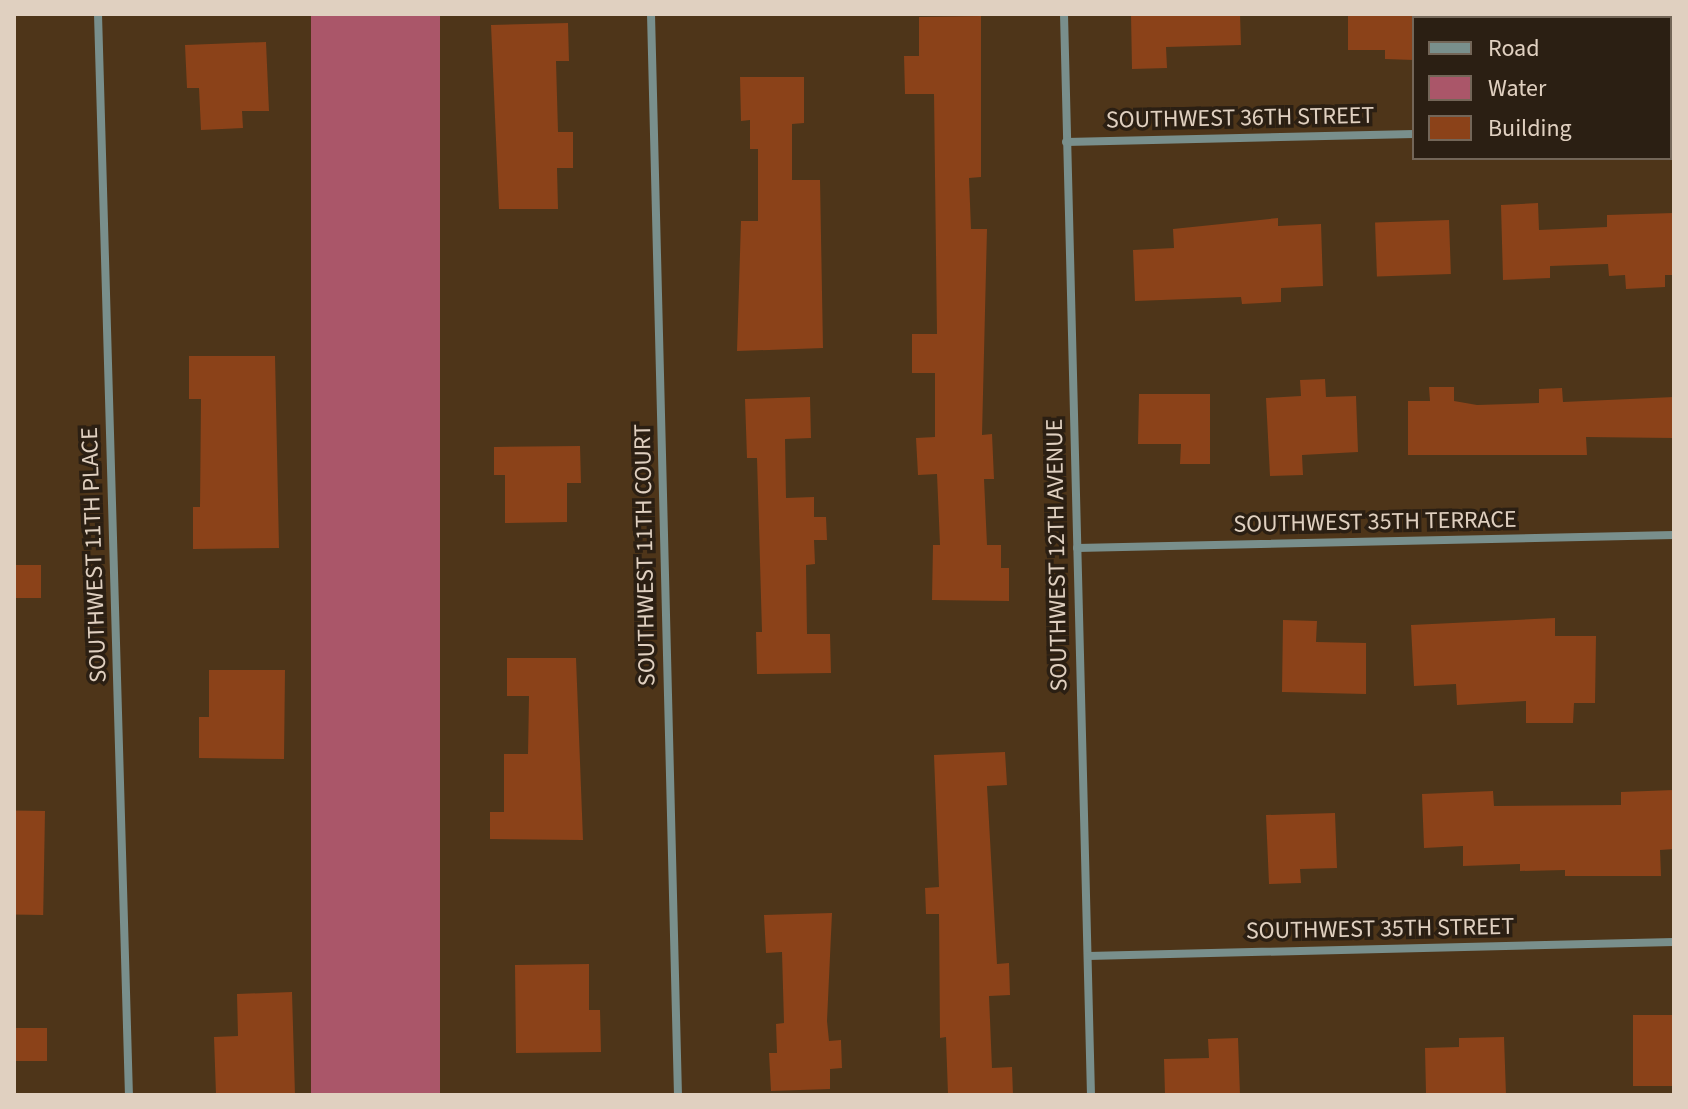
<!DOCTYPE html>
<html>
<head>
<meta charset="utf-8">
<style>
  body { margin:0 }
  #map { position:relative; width:1688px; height:1109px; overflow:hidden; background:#4e3519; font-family:"Source Sans 3",sans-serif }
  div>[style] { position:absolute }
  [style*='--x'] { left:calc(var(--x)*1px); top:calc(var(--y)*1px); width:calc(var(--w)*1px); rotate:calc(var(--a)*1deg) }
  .water>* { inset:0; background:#aa5669; transform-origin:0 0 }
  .building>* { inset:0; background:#8b4219; transform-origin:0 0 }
  .street>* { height:8px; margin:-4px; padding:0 4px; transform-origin:4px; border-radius:4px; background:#798f8c }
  span { translate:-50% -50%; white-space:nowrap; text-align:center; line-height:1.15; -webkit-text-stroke:7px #2b1f13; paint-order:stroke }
  .street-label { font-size:24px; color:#e0d0c0 }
  .frame { position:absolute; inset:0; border:16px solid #e0d0c0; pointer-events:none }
  .legend { position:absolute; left:1412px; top:16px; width:260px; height:144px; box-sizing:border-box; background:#2b1f13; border:2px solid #736658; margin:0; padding:10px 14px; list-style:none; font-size:24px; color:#e0d0c0 }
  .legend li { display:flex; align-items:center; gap:16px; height:40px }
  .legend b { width:40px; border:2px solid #736658 }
</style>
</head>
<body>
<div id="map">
  <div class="water">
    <div style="left:311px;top:14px;width:129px;height:1081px"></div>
  </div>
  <div class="building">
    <div style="clip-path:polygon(1131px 14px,1240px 14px,1241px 45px,1166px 47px,1167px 68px,1132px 69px)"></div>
    <div style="clip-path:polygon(1348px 14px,1414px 14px,1414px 60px,1385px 59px,1385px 50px,1348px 50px)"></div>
    <div style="clip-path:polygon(981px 16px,981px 177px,969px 178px,971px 229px,987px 229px,982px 435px,992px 434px,994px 479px,984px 479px,987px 545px,1001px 545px,1001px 568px,1009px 568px,1009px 601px,932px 600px,933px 545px,940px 545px,937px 474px,918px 475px,916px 438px,935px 437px,935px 373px,912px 373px,912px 334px,937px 334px,934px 94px,905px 94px,904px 56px,919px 56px,919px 17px)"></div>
    <div style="clip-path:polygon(568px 23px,569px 61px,556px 61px,558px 132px,573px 132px,573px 168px,557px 168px,558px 209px,499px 209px,491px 25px)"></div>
    <div style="clip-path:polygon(266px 42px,269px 111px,242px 111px,243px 128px,201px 130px,199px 88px,187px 88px,185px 45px)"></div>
    <div style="clip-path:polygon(740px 77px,804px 77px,804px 123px,792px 124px,792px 180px,820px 180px,823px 348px,737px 351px,741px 221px,758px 221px,758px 149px,750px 149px,750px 120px,741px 121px)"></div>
    <div style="clip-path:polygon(1538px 203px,1539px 230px,1607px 227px,1607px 215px,1674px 213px,1674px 275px,1665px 275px,1665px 287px,1626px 289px,1625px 275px,1609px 276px,1608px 264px,1550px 266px,1550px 278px,1503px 280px,1501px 205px)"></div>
    <div style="clip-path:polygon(1278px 218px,1278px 226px,1321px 224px,1323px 286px,1281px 288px,1281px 302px,1242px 304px,1241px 297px,1135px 301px,1133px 250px,1174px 248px,1173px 229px)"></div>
    <div style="left:1449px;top:220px;width:54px;height:74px;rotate:88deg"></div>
    <div style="clip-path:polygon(189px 356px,275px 356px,279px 548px,193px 549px,193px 507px,200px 507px,201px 399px,189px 399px)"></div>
    <div style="clip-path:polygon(1325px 379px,1326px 397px,1356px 396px,1358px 452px,1302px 455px,1303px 475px,1270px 476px,1266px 398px,1301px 396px,1300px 380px)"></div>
    <div style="clip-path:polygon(1429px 387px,1454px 387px,1454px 401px,1477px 405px,1539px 403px,1539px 389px,1562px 388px,1563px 402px,1674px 397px,1674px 438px,1586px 437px,1587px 455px,1408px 455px,1408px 401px,1430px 401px)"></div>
    <div style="clip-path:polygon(1139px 394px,1210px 394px,1210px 464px,1180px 464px,1181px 444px,1138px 444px)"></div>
    <div style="clip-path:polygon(810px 397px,811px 438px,785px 439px,786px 498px,814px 497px,814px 517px,826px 517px,827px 540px,814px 540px,815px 564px,806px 565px,807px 634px,830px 634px,831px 673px,757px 674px,756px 632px,762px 632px,757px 458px,747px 458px,745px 399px)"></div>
    <div style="clip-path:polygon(580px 446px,581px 483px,567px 483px,567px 522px,505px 523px,505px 475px,494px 475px,494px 447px)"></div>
    <div style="left:41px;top:565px;width:33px;height:27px;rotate:90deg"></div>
    <div style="clip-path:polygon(1555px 618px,1555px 636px,1596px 636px,1595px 703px,1574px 703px,1573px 723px,1526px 723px,1526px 701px,1457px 705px,1456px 684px,1414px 686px,1411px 625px)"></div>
    <div style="clip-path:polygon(1283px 620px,1317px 621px,1316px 642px,1366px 643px,1366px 694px,1282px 692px)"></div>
    <div style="clip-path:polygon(507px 658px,576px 658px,583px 840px,490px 839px,490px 812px,504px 812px,504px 754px,528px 754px,529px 696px,507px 696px)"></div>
    <div style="clip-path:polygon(209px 670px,285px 670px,284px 759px,199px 758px,199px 717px,209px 717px)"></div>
    <div style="clip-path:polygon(1005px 752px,1007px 785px,987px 786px,997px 964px,1009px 963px,1010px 995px,989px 996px,992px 1068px,1012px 1067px,1013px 1095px,948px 1095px,946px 1037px,940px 1038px,939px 914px,926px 914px,925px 888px,939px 887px,934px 755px)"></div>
    <div style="clip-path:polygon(1674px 790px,1674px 849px,1660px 850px,1661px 876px,1565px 876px,1565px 870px,1520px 871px,1520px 864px,1463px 866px,1463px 846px,1424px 848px,1422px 794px,1493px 791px,1494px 806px,1621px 805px,1621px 792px)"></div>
    <div style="left:45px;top:811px;width:104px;height:31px;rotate:91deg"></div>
    <div style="clip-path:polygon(1335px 813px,1337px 868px,1300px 869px,1301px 883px,1269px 884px,1266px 815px)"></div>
    <div style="clip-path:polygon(832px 913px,827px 1021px,829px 1041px,841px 1040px,842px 1068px,830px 1069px,830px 1089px,771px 1091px,769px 1053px,777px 1053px,776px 1024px,784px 1023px,782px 952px,766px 953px,764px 915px)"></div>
    <div style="clip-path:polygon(589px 964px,589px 1010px,600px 1010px,601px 1052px,516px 1053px,515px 965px)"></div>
    <div style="clip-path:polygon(292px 992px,295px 1095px,216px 1095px,214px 1037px,238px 1036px,237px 994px)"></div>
    <div style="left:1633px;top:1015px;width:41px;height:71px"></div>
    <div style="left:47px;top:1028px;width:33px;height:33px;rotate:90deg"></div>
    <div style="clip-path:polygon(1504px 1037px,1506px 1095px,1426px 1094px,1425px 1048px,1459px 1047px,1459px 1038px)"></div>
    <div style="clip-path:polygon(1238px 1038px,1240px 1095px,1165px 1095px,1164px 1059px,1209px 1058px,1208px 1039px)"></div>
  </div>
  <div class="street">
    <div style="--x:98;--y:14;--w:1081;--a:88.36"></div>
    <div style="--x:651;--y:14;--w:1081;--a:88.57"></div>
    <div style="--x:1064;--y:14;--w:1081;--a:88.57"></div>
    <div style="--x:1670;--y:128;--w:4;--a:0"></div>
    <div style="--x:1066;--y:142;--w:348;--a:-1.3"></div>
    <div style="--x:1077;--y:548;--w:597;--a:-1.25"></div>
    <div style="--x:1088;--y:956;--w:586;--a:-1.37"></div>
  </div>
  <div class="street-label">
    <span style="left:1240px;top:118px;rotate:-1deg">SOUTHWEST 36TH STREET</span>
    <span style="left:1375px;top:522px;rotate:-1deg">SOUTHWEST 35TH TERRACE</span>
    <span style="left:94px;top:555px;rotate:-92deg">SOUTHWEST 11TH PLACE</span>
    <span style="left:645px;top:555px;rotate:-91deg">SOUTHWEST 11TH COURT</span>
    <span style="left:1057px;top:555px;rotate:-91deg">SOUTHWEST 12TH AVENUE</span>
    <span style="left:1380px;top:929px;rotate:-1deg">SOUTHWEST 35TH STREET</span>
  </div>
  <div class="frame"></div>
  <ul class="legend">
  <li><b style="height:10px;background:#798f8c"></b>Road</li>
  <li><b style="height:22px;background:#aa5669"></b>Water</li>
  <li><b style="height:22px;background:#8b4219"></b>Building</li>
  </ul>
</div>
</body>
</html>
